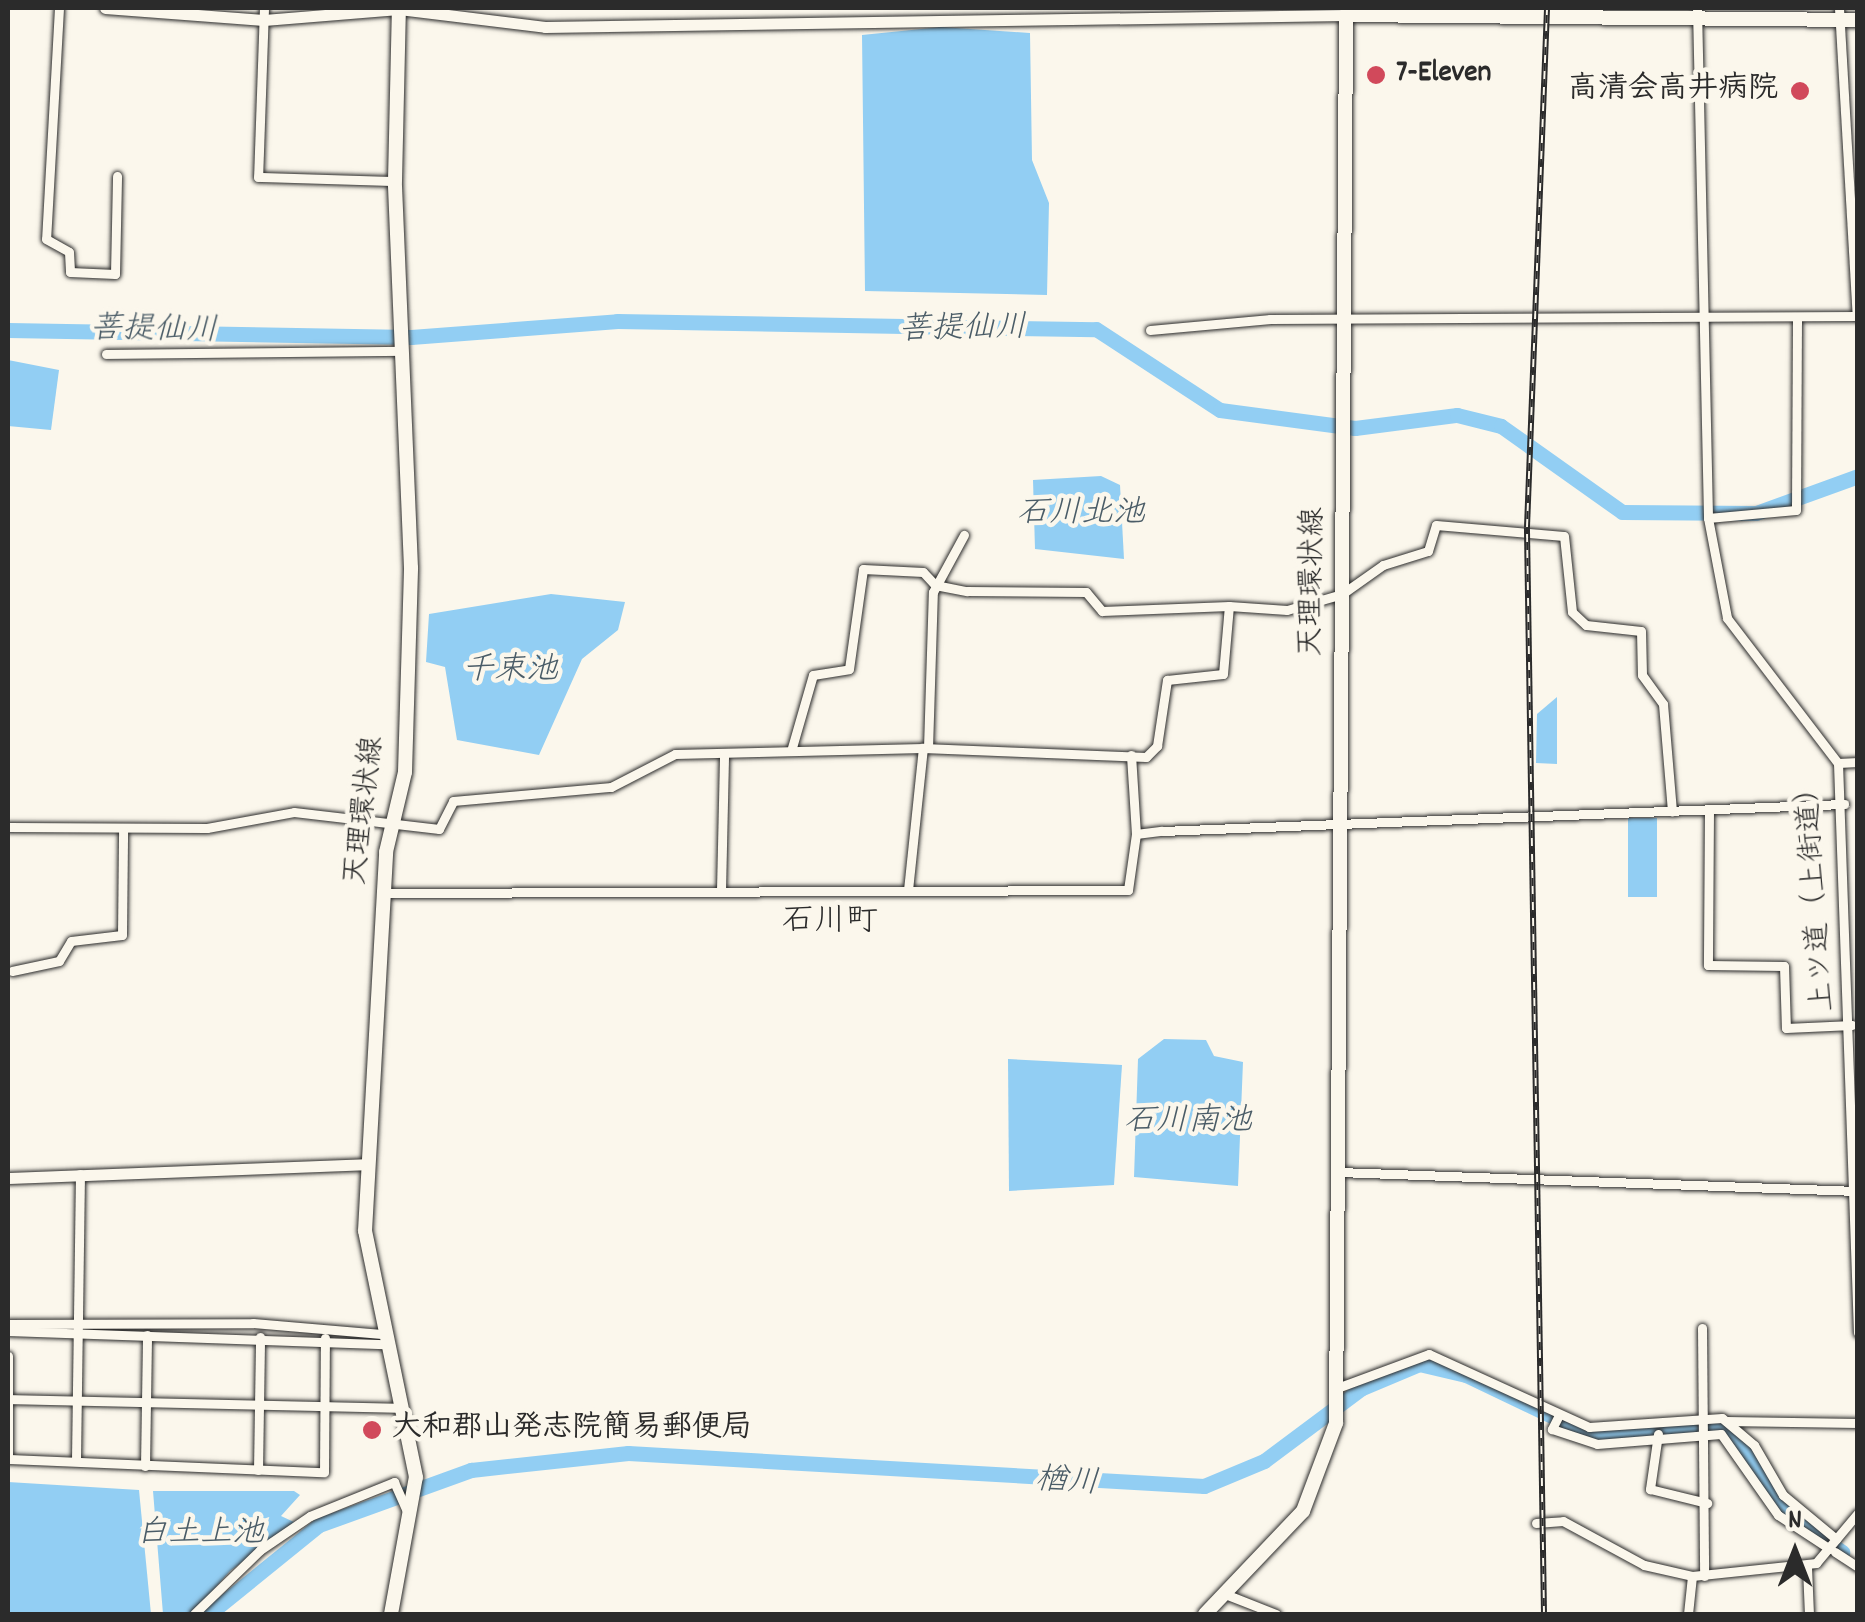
<!DOCTYPE html>
<html>
<head>
<meta charset="utf-8">
<style>
  body { margin:0 }
  #map { position:relative; width:1865px; height:1622px; overflow:hidden; background:#fbf7ec; font-family:Dekko,"Klee One",sans-serif }
  div>[style] { position:absolute }
  [style*='--x'] { left:calc(var(--x)*1px); top:calc(var(--y)*1px); width:calc(var(--w)*1px); rotate:calc(var(--a)*1deg) }
  .water>* { inset:0; background:#92cef3; transform-origin:0 0 }
  .river>* { height:15px; margin:-7.5px; padding:0 7.5px; transform-origin:7.5px; border-radius:7.5px; background:#92cef3 }
  .roads { filter:drop-shadow(0 0 2px #2b2b2b) drop-shadow(0 0 2px #2b2b2b) }
  .minor>* { height:9px; margin:-4.5px; padding:0 4.5px; transform-origin:4.5px; border-radius:4.5px; background:#fbf7ec }
  .tertiary>* { height:11px; margin:-5.5px; padding:0 5.5px; transform-origin:5.5px; border-radius:5.5px; background:#fbf7ec }
  .primary>* { height:14px; margin:-7px; padding:0 7px; transform-origin:7px; border-radius:7px; background:#fbf7ec }
  .rail>* { height:6px; margin-top:-3px; transform-origin:0; background:repeating-linear-gradient(90deg,#fbf7ec 0 8px,#2b2b2b 0 16px); box-sizing:border-box; border-block:2px solid #2b2b2b }
  .dots>* { width:28px; height:28px; translate:-50% -50%; box-sizing:border-box; border:5px solid #fbf7ec; border-radius:50% }
  span { translate:-50% -50%; white-space:nowrap; text-align:center; line-height:1.15; -webkit-text-stroke:9px #fbf7ec; paint-order:stroke }
  .poi-label { font-size:30px; color:#2b2b2b; font-weight:700 }
  .left { translate:0 -50%; text-align:left }
  .right { translate:-100% -50%; text-align:right }
  .street-label { font-size:30px; color:#2b2b2b }
  .water-label { font-size:32px; color:#4a5c67; font-style:italic }
  .neighbourhood-label { font-size:32px; color:#2b2b2b }
  .frame { position:absolute; inset:0; border:10px solid #2b2b2b; pointer-events:none }
  .north { position:absolute; left:1745px; top:1502px; width:100px; height:100px; -webkit-text-stroke:8px #fbf7ec; paint-order:stroke; rotate:0deg; font-size:28px; font-weight:700; line-height:40px; text-align:center; color:#2b2b2b }
  .north::after { content:''; display:block; margin:auto; width:35px; height:45px; background:#2b2b2b; clip-path:polygon(50% 0,100% 100%,50% 72%,0 100%) }
</style>
</head>
<body>
<div id="map">
  <div class="water">
    <div style="clip-path:polygon(941px 27px,1030px 33px,1032px 160px,1049px 203px,1047px 295px,865px 291px,862px 35px)"></div>
    <div style="clip-path:polygon(8px 360px,59px 370px,51px 430px,8px 426px)"></div>
    <div style="clip-path:polygon(1101px 476px,1120px 485px,1124px 559px,1035px 549px,1033px 480px)"></div>
    <div style="clip-path:polygon(551px 594px,625px 602px,618px 630px,582px 659px,539px 755px,457px 740px,445px 667px,426px 662px,429px 614px)"></div>
    <div style="clip-path:polygon(1557px 697px,1557px 764px,1536px 763px,1537px 714px)"></div>
    <div style="left:1628px;top:818px;width:29px;height:79px"></div>
    <div style="clip-path:polygon(1164px 1039px,1206px 1040px,1214px 1056px,1243px 1062px,1238px 1186px,1134px 1177px,1138px 1059px)"></div>
    <div style="clip-path:polygon(1008px 1059px,1122px 1065px,1114px 1185px,1009px 1191px)"></div>
    <div style="clip-path:polygon(8px 1482px,139px 1490px,151px 1614px,8px 1614px)"></div>
    <div style="clip-path:polygon(153px 1491px,294px 1491px,300px 1495px,281px 1516px,296px 1523px,230px 1571px,192px 1614px,163px 1614px)"></div>
  </div>
  <div class="river">
    <div style="--x:8;--y:330;--w:403;--a:1"></div>
    <div style="--x:411;--y:337;--w:207;--a:-4.4"></div>
    <div style="--x:617;--y:321;--w:479;--a:1"></div>
    <div style="--x:1096;--y:329;--w:148;--a:33.2"></div>
    <div style="--x:1220;--y:410;--w:136;--a:7.6"></div>
    <div style="--x:1355;--y:428;--w:103;--a:-7.3"></div>
    <div style="--x:1457;--y:415;--w:45;--a:14"></div>
    <div style="--x:1501;--y:426;--w:148;--a:35.4"></div>
    <div style="--x:1622;--y:512;--w:134;--a:0.4"></div>
    <div style="--x:1756;--y:513;--w:109;--a:-19.9"></div>
    <div style="--x:209;--y:1614;--w:141;--a:-39"></div>
    <div style="--x:319;--y:1525;--w:162;--a:-19.9"></div>
    <div style="--x:471;--y:1470;--w:158;--a:-6.2"></div>
    <div style="--x:628;--y:1453;--w:577;--a:3.28"></div>
    <div style="--x:1204;--y:1486;--w:65;--a:-22.6"></div>
    <div style="--x:1264;--y:1461;--w:122;--a:-36.7"></div>
    <div style="--x:1362;--y:1388;--w:62;--a:-22.8"></div>
    <div style="--x:1419;--y:1364;--w:48;--a:13.2"></div>
    <div style="--x:1466;--y:1375;--w:142;--a:25.5"></div>
    <div style="--x:1594;--y:1436;--w:122;--a:-6.1"></div>
    <div style="--x:1715;--y:1423;--w:42;--a:40.2"></div>
    <div style="--x:1747;--y:1450;--w:64;--a:61.8"></div>
    <div style="--x:1777;--y:1506;--w:80;--a:35.3"></div>
  </div>
  <div class="roads">
    <div class="minor">
      <div style="--x:59;--y:8;--w:231;--a:93.2"></div>
      <div style="--x:46;--y:239;--w:26;--a:29"></div>
      <div style="--x:69;--y:252;--w:20;--a:87"></div>
      <div style="--x:70;--y:272;--w:45;--a:2.5"></div>
      <div style="--x:115;--y:274;--w:98;--a:-88.8"></div>
      <div style="--x:264;--y:8;--w:169;--a:92"></div>
      <div style="--x:258;--y:177;--w:137;--a:1.7"></div>
      <div style="--x:1697;--y:8;--w:510;--a:88.76"></div>
      <div style="--x:1708;--y:518;--w:102;--a:79.2"></div>
      <div style="--x:1727;--y:618;--w:183;--a:52.6"></div>
      <div style="--x:1838;--y:763;--w:570;--a:87.99"></div>
      <div style="--x:1839;--y:8;--w:309;--a:86.7"></div>
      <div style="--x:1150;--y:330;--w:121;--a:-5.2"></div>
      <div style="--x:1270;--y:319;--w:588;--a:-0.29"></div>
      <div style="--x:106;--y:354;--w:297;--a:-0.6"></div>
      <div style="--x:1708;--y:518;--w:88;--a:-5.2"></div>
      <div style="--x:1796;--y:510;--w:192;--a:-89.7"></div>
      <div style="--x:928;--y:748;--w:156;--a:-88.2"></div>
      <div style="--x:933;--y:592;--w:65;--a:-61.5"></div>
      <div style="--x:791;--y:751;--w:79;--a:-73.9"></div>
      <div style="--x:813;--y:675;--w:36;--a:-9"></div>
      <div style="--x:849;--y:669;--w:101;--a:-82"></div>
      <div style="--x:863;--y:569;--w:60;--a:2.9"></div>
      <div style="--x:923;--y:572;--w:18;--a:47"></div>
      <div style="--x:935;--y:585;--w:33;--a:11"></div>
      <div style="--x:967;--y:591;--w:119;--a:0.5"></div>
      <div style="--x:1086;--y:592;--w:25;--a:50"></div>
      <div style="--x:1102;--y:611;--w:127;--a:-2.3"></div>
      <div style="--x:1131;--y:755;--w:79;--a:86.4"></div>
      <div style="--x:1838;--y:763;--w:20;--a:-3"></div>
      <div style="--x:1709;--y:811;--w:154;--a:90.4"></div>
      <div style="--x:1708;--y:965;--w:76;--a:0.8"></div>
      <div style="--x:1784;--y:966;--w:62;--a:88.2"></div>
      <div style="--x:1786;--y:1028;--w:66;--a:-2.6"></div>
      <div style="--x:8;--y:827;--w:199;--a:0.3"></div>
      <div style="--x:207;--y:828;--w:88;--a:-10.4"></div>
      <div style="--x:294;--y:812;--w:146;--a:6.7"></div>
      <div style="--x:439;--y:829;--w:31;--a:-63"></div>
      <div style="--x:453;--y:801;--w:159;--a:-5.1"></div>
      <div style="--x:611;--y:787;--w:72;--a:-27.3"></div>
      <div style="--x:675;--y:754;--w:248;--a:-1.4"></div>
      <div style="--x:923;--y:748;--w:223;--a:2.3"></div>
      <div style="--x:1146;--y:757;--w:16;--a:-45"></div>
      <div style="--x:1157;--y:746;--w:67;--a:-81.4"></div>
      <div style="--x:1167;--y:680;--w:56;--a:-6.1"></div>
      <div style="--x:1223;--y:674;--w:68;--a:-85"></div>
      <div style="--x:1229;--y:606;--w:58;--a:3.9"></div>
      <div style="--x:1287;--y:610;--w:57;--a:-16.2"></div>
      <div style="--x:1342;--y:594;--w:50;--a:-35.3"></div>
      <div style="--x:1383;--y:565;--w:47;--a:-17.3"></div>
      <div style="--x:1428;--y:551;--w:27;--a:-73"></div>
      <div style="--x:1436;--y:525;--w:128;--a:4.9"></div>
      <div style="--x:1564;--y:536;--w:76;--a:84"></div>
      <div style="--x:1572;--y:612;--w:19;--a:43"></div>
      <div style="--x:1586;--y:625;--w:55;--a:6.2"></div>
      <div style="--x:1641;--y:631;--w:44;--a:88.7"></div>
      <div style="--x:1642;--y:675;--w:36;--a:54"></div>
      <div style="--x:1663;--y:704;--w:108;--a:85.2"></div>
      <div style="--x:721;--y:890;--w:137;--a:-88.7"></div>
      <div style="--x:908;--y:890;--w:143;--a:-84"></div>
      <div style="--x:388;--y:893;--w:740;--a:-0.23"></div>
      <div style="--x:1128;--y:890;--w:57;--a:-81.9"></div>
      <div style="--x:1136;--y:834;--w:26;--a:-7"></div>
      <div style="--x:1162;--y:831;--w:683;--a:-2.27"></div>
      <div style="--x:12;--y:971;--w:48;--a:-12"></div>
      <div style="--x:59;--y:961;--w:23;--a:-59"></div>
      <div style="--x:71;--y:941;--w:51;--a:-6.7"></div>
      <div style="--x:122;--y:935;--w:104;--a:-89.4"></div>
      <div style="--x:1339;--y:1172;--w:519;--a:2.1"></div>
      <div style="--x:8;--y:1324;--w:245;--a:-0.2"></div>
      <div style="--x:253;--y:1323;--w:129;--a:4.9"></div>
      <div style="--x:1702;--y:1328;--w:248;--a:89.5"></div>
      <div style="--x:8;--y:1331;--w:377;--a:2"></div>
      <div style="--x:8;--y:1356;--w:103;--a:90"></div>
      <div style="--x:8;--y:1459;--w:316;--a:2.4"></div>
      <div style="--x:324;--y:1472;--w:134;--a:-89.6"></div>
      <div style="--x:1337;--y:1388;--w:98;--a:-20.3"></div>
      <div style="--x:1429;--y:1354;--w:176;--a:24.5"></div>
      <div style="--x:1589;--y:1427;--w:133;--a:-3.9"></div>
      <div style="--x:1722;--y:1418;--w:42;--a:40.2"></div>
      <div style="--x:1754;--y:1445;--w:58;--a:59.9"></div>
      <div style="--x:1783;--y:1495;--w:69;--a:39.7"></div>
      <div style="--x:9;--y:1399;--w:394;--a:1.3"></div>
      <div style="--x:1559;--y:1415;--w:16;--a:117"></div>
      <div style="--x:1552;--y:1429;--w:47;--a:18.4"></div>
      <div style="--x:1597;--y:1444;--w:124;--a:-4.6"></div>
      <div style="--x:1721;--y:1434;--w:99;--a:54.9"></div>
      <div style="--x:1778;--y:1515;--w:62;--a:33.2"></div>
      <div style="--x:1726;--y:1421;--w:132;--a:0.9"></div>
      <div style="--x:1658;--y:1434;--w:56;--a:98.3"></div>
      <div style="--x:1650;--y:1489;--w:59;--a:13.8"></div>
      <div style="--x:76;--y:1460;--w:286;--a:-89.2"></div>
      <div style="--x:145;--y:1466;--w:131;--a:-89.1"></div>
      <div style="--x:258;--y:1470;--w:133;--a:-89.1"></div>
      <div style="--x:1536;--y:1523;--w:27;--a:-4"></div>
      <div style="--x:1563;--y:1521;--w:92;--a:28.5"></div>
      <div style="--x:1644;--y:1565;--w:49;--a:12.9"></div>
      <div style="--x:1692;--y:1576;--w:125;--a:-6"></div>
      <div style="--x:1816;--y:1563;--w:65;--a:-50"></div>
      <div style="--x:1835;--y:1552;--w:27;--a:33"></div>
      <div style="--x:1807;--y:1567;--w:47;--a:87.6"></div>
      <div style="--x:1225;--y:1594;--w:55;--a:21.4"></div>
      <div style="--x:194;--y:1614;--w:92;--a:-44.1"></div>
      <div style="--x:260;--y:1550;--w:60;--a:-34.2"></div>
      <div style="--x:310;--y:1516;--w:91;--a:-22"></div>
      <div style="--x:394;--y:1482;--w:34;--a:66"></div>
      <div style="--x:1688;--y:1614;--w:38;--a:-84"></div>
    </div>
    <div class="tertiary">
      <div style="--x:105;--y:8;--w:159;--a:4.3"></div>
      <div style="--x:264;--y:20;--w:135;--a:-4.7"></div>
      <div style="--x:399;--y:9;--w:147;--a:7"></div>
      <div style="--x:545;--y:27;--w:801;--a:-0.86"></div>
      <div style="--x:8;--y:1178;--w:358;--a:-2.2"></div>
    </div>
    <div class="primary">
      <div style="--x:391;--y:1614;--w:139;--a:-79.7"></div>
      <div style="--x:416;--y:1477;--w:251;--a:-101.7"></div>
      <div style="--x:365;--y:1231;--w:380;--a:-86.8"></div>
      <div style="--x:386;--y:852;--w:82;--a:-76.6"></div>
      <div style="--x:405;--y:772;--w:204;--a:-88.3"></div>
      <div style="--x:411;--y:568;--w:387;--a:-92.4"></div>
      <div style="--x:395;--y:181;--w:173;--a:-88.7"></div>
      <div style="--x:1205;--y:1614;--w:142;--a:-46.4"></div>
      <div style="--x:1303;--y:1511;--w:94;--a:-69.4"></div>
      <div style="--x:1336;--y:1423;--w:1408;--a:-89.59"></div>
      <div style="--x:1346;--y:15;--w:512;--a:0.56"></div>
    </div>
  </div>
  <div class="rail">
    <div style="--x:1544;--y:1614;--w:1087;--a:-90.9"></div>
    <div style="--x:1527;--y:527;--w:519;--a:-87.79"></div>
  </div>
  <div class="dots">
    <div style="left:1376px;top:75px;background:#d1495b"></div>
    <div style="left:1800px;top:91px;background:#d1495b"></div>
    <div style="left:372px;top:1430px;background:#d1495b"></div>
  </div>
  <div class="poi-label">
    <span class="left" style="left:1396px;top:75px">7-Eleven</span>
    <span class="right" style="left:1778px;top:91px">高清会高井病院</span>
    <span class="left" style="left:392px;top:1430px">大和郡山発志院簡易郵便局</span>
  </div>
  <div class="street-label">
    <span style="left:1315px;top:582px;rotate:-89deg">天理環状線</span>
    <span style="left:367px;top:811px;rotate:-83deg">天理環状線</span>
    <span style="left:1818px;top:892px;rotate:-94deg">上ツ道（上街道）</span>
  </div>
  <div class="water-label">
    <span style="left:963px;top:331px;rotate:-1deg">菩提仙川</span>
    <span style="left:154px;top:332px;rotate:1deg">菩提仙川</span>
    <span style="left:1081px;top:515px">石川北池</span>
    <span style="left:510px;top:672px">千束池</span>
    <span style="left:1188px;top:1123px">石川南池</span>
    <span style="left:1067px;top:1484px;rotate:4deg">楢川</span>
    <span style="left:200px;top:1535px">白土上池</span>
  </div>
  <div class="neighbourhood-label">
    <span style="left:830px;top:923px">石川町</span>
  </div>
  <div class="frame"></div>
  <div class="north">N</div>
</div>
</body>
</html>
